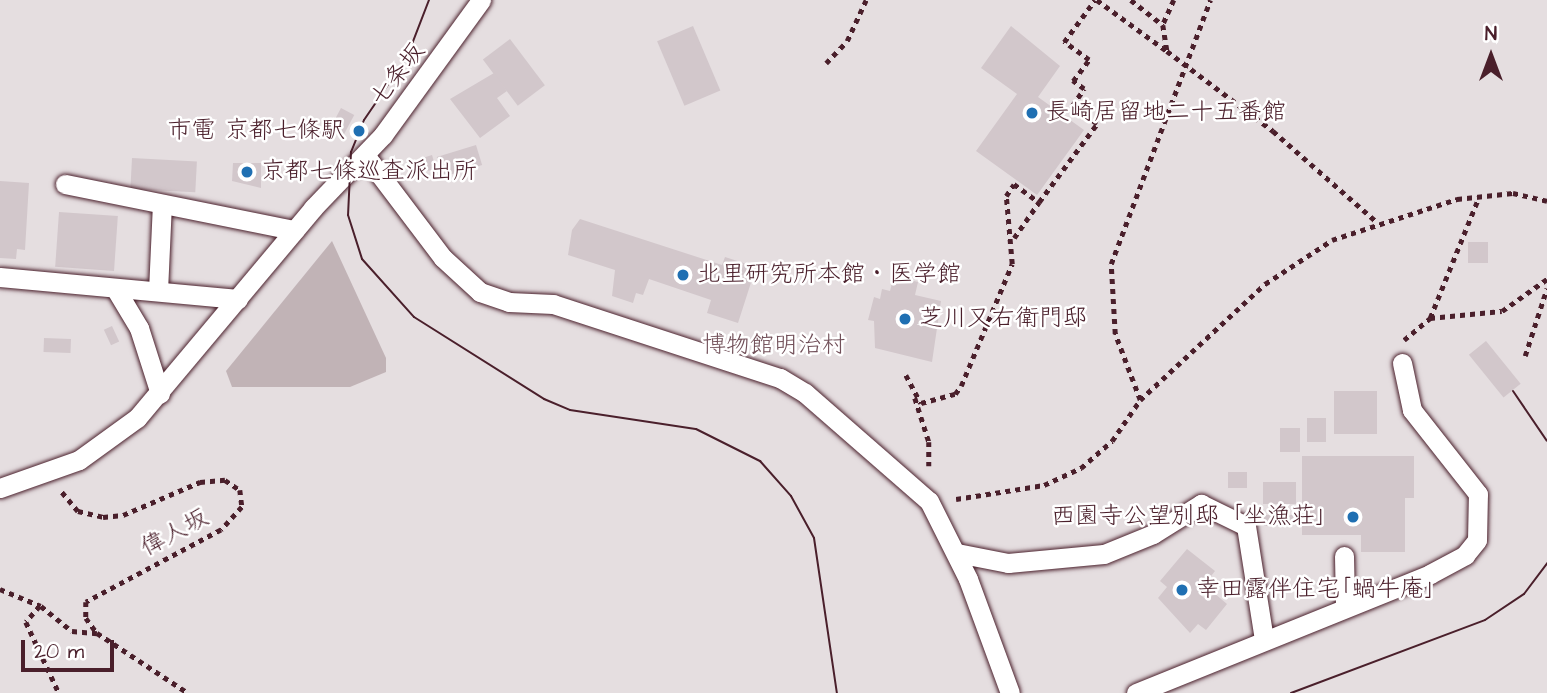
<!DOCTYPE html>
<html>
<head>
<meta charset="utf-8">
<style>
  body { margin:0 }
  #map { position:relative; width:1547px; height:693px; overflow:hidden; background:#fff; font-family:"Architects Daughter","Klee One",sans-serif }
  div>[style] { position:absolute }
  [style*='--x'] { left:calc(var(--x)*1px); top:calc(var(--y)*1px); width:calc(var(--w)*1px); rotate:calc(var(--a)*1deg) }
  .green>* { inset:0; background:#e5dee0; transform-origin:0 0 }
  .water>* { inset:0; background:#c1b3b6 }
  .building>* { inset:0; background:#d2c7cb; transform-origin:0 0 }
  .path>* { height:4.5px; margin-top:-2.25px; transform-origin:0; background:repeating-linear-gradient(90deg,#4a1f2b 0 5px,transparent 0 10px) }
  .roads { filter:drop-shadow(0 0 2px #4a1f2b) drop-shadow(0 0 2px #4a1f2b) }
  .lane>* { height:19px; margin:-9.5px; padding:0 9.5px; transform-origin:9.5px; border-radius:9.5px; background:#fff }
  .tram>* { height:2px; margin:-1px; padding:0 1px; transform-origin:1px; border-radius:1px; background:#4a1f2b }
  .dots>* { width:19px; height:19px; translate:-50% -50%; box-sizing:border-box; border:4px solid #fff; border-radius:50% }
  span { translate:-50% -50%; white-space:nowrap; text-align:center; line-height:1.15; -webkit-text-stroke:5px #fff; paint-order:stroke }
  .street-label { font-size:24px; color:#4a1f2b }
  .poi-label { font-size:24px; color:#4a1f2b }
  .left { translate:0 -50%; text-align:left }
  .right { translate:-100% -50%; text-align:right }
  .park-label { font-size:24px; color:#714f58 }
  .north { position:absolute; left:1456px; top:21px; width:70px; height:70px; -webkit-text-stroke:5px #fff; paint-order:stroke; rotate:0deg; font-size:19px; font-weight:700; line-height:28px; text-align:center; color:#4a1f2b }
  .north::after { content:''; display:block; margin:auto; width:24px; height:32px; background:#4a1f2b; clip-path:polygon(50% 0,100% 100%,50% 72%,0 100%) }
  .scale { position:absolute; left:21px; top:640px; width:93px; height:32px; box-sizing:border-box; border:4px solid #4a1f2b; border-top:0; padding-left:9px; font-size:21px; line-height:24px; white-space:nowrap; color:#4a1f2b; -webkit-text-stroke:5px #fff; paint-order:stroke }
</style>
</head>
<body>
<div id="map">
  <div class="green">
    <div style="left:0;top:0;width:1547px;height:693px"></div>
  </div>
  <div class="water">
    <div style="clip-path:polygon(332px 241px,386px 358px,386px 372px,350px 387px,232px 387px,226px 371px)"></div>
  </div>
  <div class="building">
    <div style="left:693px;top:26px;width:70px;height:39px;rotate:67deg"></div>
    <div style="clip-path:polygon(1011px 26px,1060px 66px,1038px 97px,1084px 130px,1037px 195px,976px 151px,1017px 94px,981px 68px)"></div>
    <div style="left:510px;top:39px;width:58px;height:34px;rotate:53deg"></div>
    <div style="clip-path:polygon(494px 73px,507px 91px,497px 98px,510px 116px,480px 138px,450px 99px)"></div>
    <div style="left:341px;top:108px;width:15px;height:25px;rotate:28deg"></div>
    <div style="left:476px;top:145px;width:21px;height:41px;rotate:73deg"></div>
    <div style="left:432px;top:155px;width:14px;height:9px;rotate:73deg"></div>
    <div style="left:132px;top:158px;width:65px;height:31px;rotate:3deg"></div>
    <div style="clip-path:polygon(233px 163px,261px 163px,261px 188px,232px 181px)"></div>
    <div style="clip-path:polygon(0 181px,29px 183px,25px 250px,17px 249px,16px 259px,0 258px)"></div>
    <div style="left:59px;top:212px;width:59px;height:55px;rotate:4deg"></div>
    <div style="clip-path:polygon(580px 219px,722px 265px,725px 257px,756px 267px,738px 323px,707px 313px,711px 300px,649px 279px,643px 295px,636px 293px,633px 303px,612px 296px,615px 270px,568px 255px,572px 230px)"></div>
    <div style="left:1468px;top:242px;width:20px;height:21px"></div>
    <div style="clip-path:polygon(894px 276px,918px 282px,915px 295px,941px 301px,932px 362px,875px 348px,874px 321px,868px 320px,874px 297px,880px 299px,882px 289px,890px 291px)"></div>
    <div style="left:112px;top:326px;width:17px;height:9px;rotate:65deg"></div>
    <div style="left:44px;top:338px;width:27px;height:14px;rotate:2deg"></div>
    <div style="left:1486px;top:341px;width:55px;height:22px;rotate:51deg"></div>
    <div style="left:1334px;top:391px;width:43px;height:43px"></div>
    <div style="left:1307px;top:418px;width:19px;height:24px"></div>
    <div style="left:1280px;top:428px;width:20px;height:24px"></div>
    <div style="clip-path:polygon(1302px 456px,1414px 456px,1414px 498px,1405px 498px,1405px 552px,1361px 552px,1361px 535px,1302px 535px)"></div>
    <div style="left:1228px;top:472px;width:19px;height:16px"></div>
    <div style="left:1263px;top:482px;width:33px;height:22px"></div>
    <div style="left:1264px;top:515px;width:29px;height:11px"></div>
    <div style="clip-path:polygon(1187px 549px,1215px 571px,1198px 593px,1208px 601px,1214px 593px,1227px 604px,1206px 630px,1198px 624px,1190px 633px,1158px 598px,1167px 587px,1160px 581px)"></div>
  </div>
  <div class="path">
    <div style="--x:1097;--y:0;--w:87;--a:36.1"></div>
    <div style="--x:1131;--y:0;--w:41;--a:38"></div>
    <div style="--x:1174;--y:0;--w:27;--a:114"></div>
    <div style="--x:1163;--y:25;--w:26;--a:81"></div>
    <div style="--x:1167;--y:51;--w:133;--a:37"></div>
    <div style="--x:1273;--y:131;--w:138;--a:41.2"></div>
    <div style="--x:826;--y:63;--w:30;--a:-46"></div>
    <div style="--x:847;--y:41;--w:45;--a:-65.1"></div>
    <div style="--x:1014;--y:238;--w:44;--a:-55.2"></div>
    <div style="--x:1430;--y:318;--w:131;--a:-68"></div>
    <div style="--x:1404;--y:340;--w:34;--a:-40"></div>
    <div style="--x:1430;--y:318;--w:72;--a:-5.6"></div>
    <div style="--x:1502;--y:311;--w:55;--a:-35.4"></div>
    <div style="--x:1525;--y:356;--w:71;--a:-72.1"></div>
    <div style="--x:906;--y:375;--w:32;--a:62"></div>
    <div style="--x:921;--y:403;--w:35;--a:-15"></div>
    <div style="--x:955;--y:394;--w:10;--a:-53"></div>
    <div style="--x:961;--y:386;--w:132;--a:-67.3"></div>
    <div style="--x:1012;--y:264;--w:68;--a:-95"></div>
    <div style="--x:1006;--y:196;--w:14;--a:-56"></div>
    <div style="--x:1014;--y:184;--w:31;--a:36"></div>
    <div style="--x:1039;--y:202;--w:97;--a:-53.4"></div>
    <div style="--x:1097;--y:124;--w:31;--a:-144"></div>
    <div style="--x:1072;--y:106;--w:21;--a:-55"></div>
    <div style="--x:1084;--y:89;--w:14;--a:-144"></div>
    <div style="--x:1073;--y:81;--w:26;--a:-53"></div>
    <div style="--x:1089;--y:60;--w:31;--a:-144"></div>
    <div style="--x:1064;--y:42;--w:52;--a:-53.6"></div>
    <div style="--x:915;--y:398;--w:46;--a:72.3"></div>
    <div style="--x:929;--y:442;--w:24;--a:90"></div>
    <div style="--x:1140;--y:400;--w:71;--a:-110.7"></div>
    <div style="--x:1115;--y:334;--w:70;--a:-93.3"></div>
    <div style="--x:1111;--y:264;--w:282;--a:-69.4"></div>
    <div style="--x:62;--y:492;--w:25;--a:50"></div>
    <div style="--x:78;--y:511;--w:26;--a:13"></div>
    <div style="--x:103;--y:517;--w:20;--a:-6"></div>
    <div style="--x:123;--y:515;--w:84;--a:-23.2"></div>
    <div style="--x:200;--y:482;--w:25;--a:-5"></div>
    <div style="--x:225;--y:480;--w:18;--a:34"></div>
    <div style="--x:240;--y:490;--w:17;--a:83"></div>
    <div style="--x:242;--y:507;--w:31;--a:132"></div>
    <div style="--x:221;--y:530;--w:153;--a:151.9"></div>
    <div style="--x:86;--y:602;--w:16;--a:90"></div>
    <div style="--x:86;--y:618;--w:19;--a:54"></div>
    <div style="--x:97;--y:633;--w:109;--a:33.4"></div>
    <div style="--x:956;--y:499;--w:89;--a:-9"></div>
    <div style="--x:1044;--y:485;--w:41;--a:-24.7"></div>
    <div style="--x:1081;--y:468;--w:41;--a:-41.1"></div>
    <div style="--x:1112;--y:441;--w:50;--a:-55.7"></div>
    <div style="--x:1140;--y:400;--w:171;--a:-42.9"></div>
    <div style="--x:1265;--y:284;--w:80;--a:-33.3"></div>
    <div style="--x:1332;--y:240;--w:132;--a:-18.2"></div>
    <div style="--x:1457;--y:199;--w:56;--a:-6.1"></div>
    <div style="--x:1513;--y:193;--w:35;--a:13"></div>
    <div style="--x:0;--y:589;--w:44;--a:22.5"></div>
    <div style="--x:41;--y:606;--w:40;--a:39"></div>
    <div style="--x:72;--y:631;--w:25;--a:5"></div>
    <div style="--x:40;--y:606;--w:21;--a:131"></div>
    <div style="--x:26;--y:622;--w:78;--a:65.1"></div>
  </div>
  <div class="roads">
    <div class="lane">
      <div style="--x:365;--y:155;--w:129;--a:52.9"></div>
      <div style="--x:443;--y:258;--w:50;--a:42.6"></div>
      <div style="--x:480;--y:292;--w:31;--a:19"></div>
      <div style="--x:509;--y:302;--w:44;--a:2.6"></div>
      <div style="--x:553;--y:304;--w:239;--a:18.1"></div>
      <div style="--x:780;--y:378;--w:29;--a:31"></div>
      <div style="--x:805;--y:393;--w:164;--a:41.1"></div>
      <div style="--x:929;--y:501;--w:87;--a:63.4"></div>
      <div style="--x:968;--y:579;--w:121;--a:69.8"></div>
      <div style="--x:65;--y:184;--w:234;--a:11.4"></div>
      <div style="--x:0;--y:277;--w:239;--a:5.3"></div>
      <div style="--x:115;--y:288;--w:47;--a:59"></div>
      <div style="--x:139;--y:328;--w:69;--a:72.3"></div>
      <div style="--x:158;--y:291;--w:87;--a:-87.4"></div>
      <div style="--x:0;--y:488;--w:84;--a:-19.5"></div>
      <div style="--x:79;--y:460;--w:72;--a:-35.9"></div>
      <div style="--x:137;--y:418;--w:274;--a:-50"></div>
      <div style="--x:313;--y:208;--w:101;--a:-46.2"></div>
      <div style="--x:383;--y:135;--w:167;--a:-54"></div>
      <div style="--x:957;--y:553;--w:52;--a:11.1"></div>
      <div style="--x:1008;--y:563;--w:96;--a:-5.4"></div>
      <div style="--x:1104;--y:554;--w:53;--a:-22.2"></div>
      <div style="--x:1153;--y:534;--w:57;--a:-32"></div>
      <div style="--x:1201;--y:504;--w:50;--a:26.1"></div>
      <div style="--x:1246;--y:526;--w:115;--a:81"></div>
      <div style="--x:1344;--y:556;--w:49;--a:88.8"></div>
      <div style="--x:1136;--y:693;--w:317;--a:-22"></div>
      <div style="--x:1430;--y:574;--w:40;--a:-28"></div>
      <div style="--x:1465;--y:555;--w:19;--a:-51"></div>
      <div style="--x:1477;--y:540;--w:46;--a:-88.8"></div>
      <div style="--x:1478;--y:494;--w:107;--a:-128.2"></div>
      <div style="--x:1412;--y:410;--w:48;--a:-102"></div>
    </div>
  </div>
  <div class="tram">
    <div style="--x:429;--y:0;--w:61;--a:111.1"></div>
    <div style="--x:407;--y:57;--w:76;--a:124.3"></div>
    <div style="--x:364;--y:120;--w:35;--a:112"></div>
    <div style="--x:351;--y:152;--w:63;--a:92.7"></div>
    <div style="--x:348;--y:215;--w:46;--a:72.3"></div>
    <div style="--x:362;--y:259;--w:78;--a:48.1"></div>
    <div style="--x:414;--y:317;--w:154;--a:32.2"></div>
    <div style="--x:544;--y:399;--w:28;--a:23"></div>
    <div style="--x:570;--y:410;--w:127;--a:8.6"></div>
    <div style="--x:696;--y:429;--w:72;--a:26.6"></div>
    <div style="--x:760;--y:461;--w:47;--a:48.5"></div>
    <div style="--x:791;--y:496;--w:48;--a:61.3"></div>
    <div style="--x:814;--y:538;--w:157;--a:81.6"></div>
    <div style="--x:1513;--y:391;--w:60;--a:55.8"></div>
    <div style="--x:1291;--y:693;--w:207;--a:-20.6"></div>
    <div style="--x:1485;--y:620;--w:47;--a:-33.7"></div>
    <div style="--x:1524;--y:594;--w:39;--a:-53"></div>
  </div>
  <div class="dots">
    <div style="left:1032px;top:113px;background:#1f6fb2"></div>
    <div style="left:359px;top:131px;background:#1f6fb2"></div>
    <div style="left:247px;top:172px;background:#1f6fb2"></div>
    <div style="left:683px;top:275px;background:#1f6fb2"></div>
    <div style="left:905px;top:319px;background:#1f6fb2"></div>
    <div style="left:1353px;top:517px;background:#1f6fb2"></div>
    <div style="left:1182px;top:590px;background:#1f6fb2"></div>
  </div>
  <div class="street-label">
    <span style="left:398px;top:75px;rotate:-52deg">七条坂</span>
    <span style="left:175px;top:533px;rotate:-28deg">偉人坂</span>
  </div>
  <div class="poi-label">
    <span class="left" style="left:1046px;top:113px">長崎居留地二十五番館</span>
    <span class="right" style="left:345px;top:131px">市電 京都七條駅</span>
    <span class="left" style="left:261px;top:172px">京都七條巡査派出所</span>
    <span class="left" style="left:697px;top:275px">北里研究所本館・医学館</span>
    <span class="left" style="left:919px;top:319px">芝川又右衛門邸</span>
    <span class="right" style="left:1339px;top:517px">西園寺公望別邸「坐漁荘」</span>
    <span class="left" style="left:1196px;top:590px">幸田露伴住宅｢蝸牛庵｣</span>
  </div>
  <div class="park-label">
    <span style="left:774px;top:346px">博物館明治村</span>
  </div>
  <div class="north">N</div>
  <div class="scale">20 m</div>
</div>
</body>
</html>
